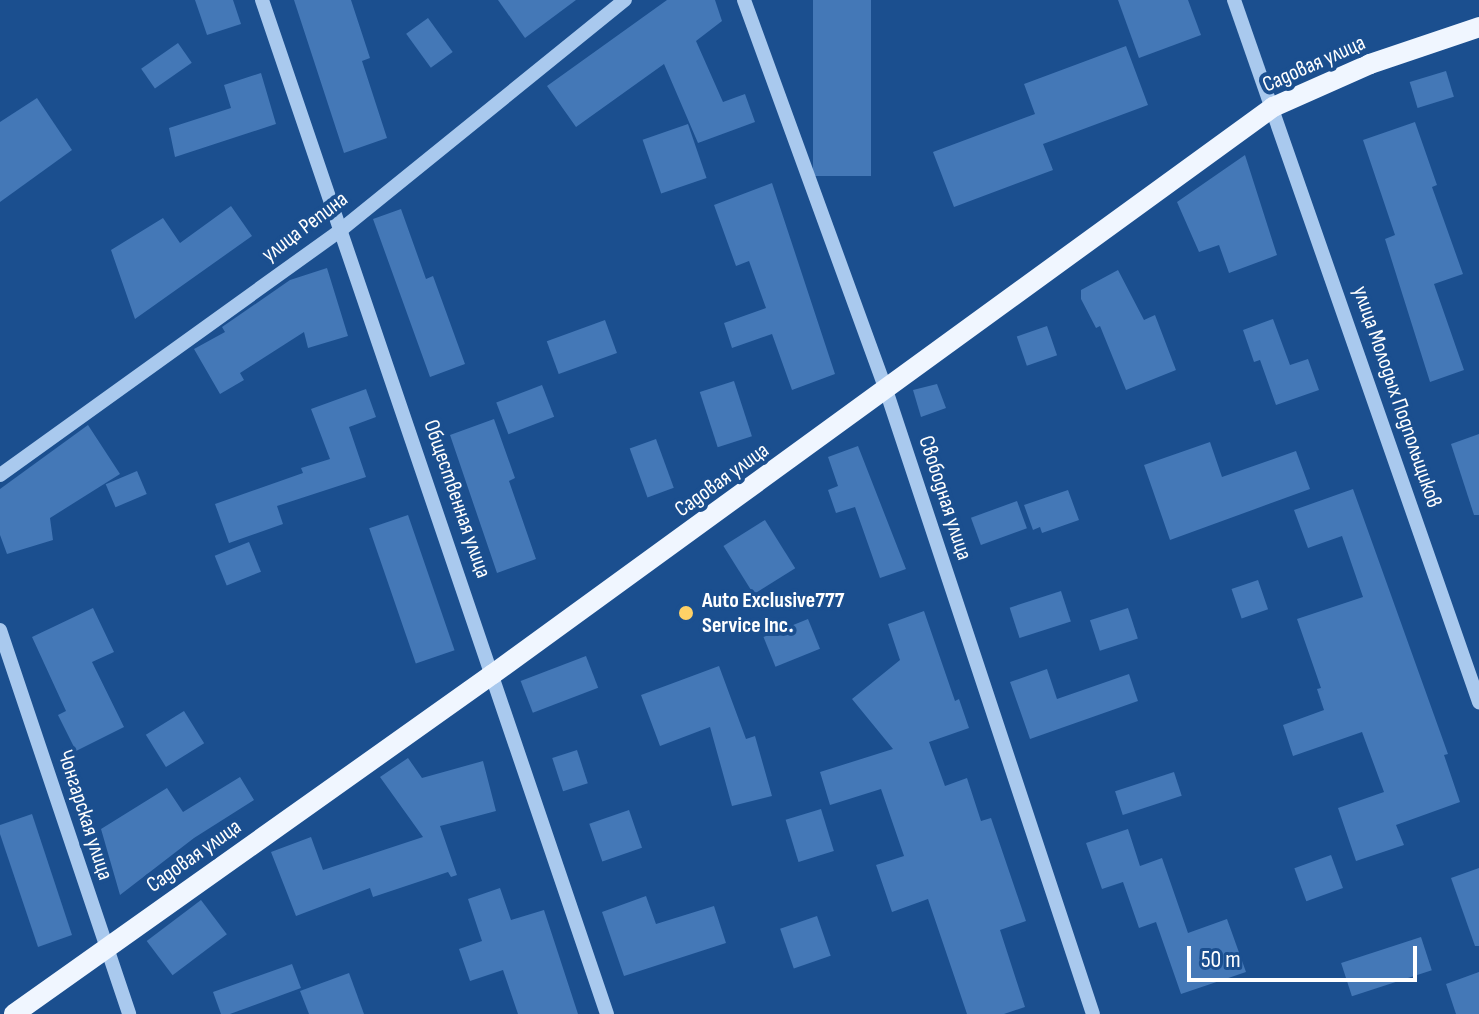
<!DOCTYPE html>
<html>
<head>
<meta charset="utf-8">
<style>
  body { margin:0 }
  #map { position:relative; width:1479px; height:1014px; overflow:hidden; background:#1b4f8f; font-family:"Sofia Sans Condensed",sans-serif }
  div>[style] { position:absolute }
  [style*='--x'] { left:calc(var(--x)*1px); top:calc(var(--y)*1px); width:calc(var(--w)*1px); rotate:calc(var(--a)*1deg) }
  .building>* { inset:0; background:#4478b7; transform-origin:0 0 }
  .minor>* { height:14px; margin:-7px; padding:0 7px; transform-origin:7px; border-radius:7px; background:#a9c9ee }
  .major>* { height:20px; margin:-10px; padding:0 10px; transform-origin:10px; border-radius:10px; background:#f0f6ff }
  .dots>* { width:22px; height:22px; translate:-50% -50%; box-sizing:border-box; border:4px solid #1b4f8f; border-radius:50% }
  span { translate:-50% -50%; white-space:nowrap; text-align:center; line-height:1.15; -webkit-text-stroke:8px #1b4f8f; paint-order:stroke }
  .street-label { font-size:22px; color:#fff }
  .poi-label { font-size:22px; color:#fff; font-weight:700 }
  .left { translate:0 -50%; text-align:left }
  .scale { position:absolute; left:1187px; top:946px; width:230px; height:36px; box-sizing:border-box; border:4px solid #fff; border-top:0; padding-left:10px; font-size:24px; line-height:28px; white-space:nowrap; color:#fff; -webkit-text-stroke:6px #1b4f8f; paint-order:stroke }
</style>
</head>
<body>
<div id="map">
  <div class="building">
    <div style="clip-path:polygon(195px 0,233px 0,241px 24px,207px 35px)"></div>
    <div style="clip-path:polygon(294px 0,351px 0,370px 58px,362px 61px,387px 138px,344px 153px)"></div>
    <div style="clip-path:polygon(498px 0,576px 0,525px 38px)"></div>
    <div style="clip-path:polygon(667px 0,715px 0,722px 21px,696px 41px,723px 102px,745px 94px,755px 122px,698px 143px,664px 64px,576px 127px,547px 86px)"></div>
    <div style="left:813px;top:0;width:58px;height:176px"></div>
    <div style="clip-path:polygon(1118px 0,1188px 0,1201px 35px,1139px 58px)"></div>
    <div style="left:428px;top:18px;width:42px;height:27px;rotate:54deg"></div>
    <div style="left:178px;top:43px;width:24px;height:45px;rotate:55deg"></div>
    <div style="clip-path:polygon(1126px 46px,1148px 105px,1043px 144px,1053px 170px,954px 207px,933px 152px,1035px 114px,1024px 84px)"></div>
    <div style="left:1446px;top:71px;width:27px;height:38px;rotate:73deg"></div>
    <div style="clip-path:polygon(261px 73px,276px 124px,175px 157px,169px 128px,231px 108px,224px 85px)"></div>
    <div style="clip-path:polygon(37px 98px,72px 150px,0 202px,0 122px)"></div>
    <div style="clip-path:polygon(1415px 122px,1437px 185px,1432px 187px,1463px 274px,1434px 284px,1464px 370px,1430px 382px,1385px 239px,1395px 235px,1363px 140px)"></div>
    <div style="left:688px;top:124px;width:57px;height:48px;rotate:71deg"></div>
    <div style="clip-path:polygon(1245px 155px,1277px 255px,1229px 273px,1219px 245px,1199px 252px,1177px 202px)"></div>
    <div style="clip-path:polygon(772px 183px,835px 374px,792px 390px,772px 334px,732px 348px,724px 323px,766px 308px,749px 261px,736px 266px,714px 205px)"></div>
    <div style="clip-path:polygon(231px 206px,252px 236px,135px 319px,111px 250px,163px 218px,180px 243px)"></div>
    <div style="clip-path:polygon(401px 209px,426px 279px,433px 276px,465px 364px,430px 377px,373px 219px)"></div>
    <div style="clip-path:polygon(327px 268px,348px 336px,308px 348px,304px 332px,240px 373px,244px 380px,220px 394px,194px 349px,225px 332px,222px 327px,290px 280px)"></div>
    <div style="clip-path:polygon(1118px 270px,1144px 320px,1155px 315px,1176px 370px,1126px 390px,1100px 326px,1096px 328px,1081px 299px,1081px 290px)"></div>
    <div style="clip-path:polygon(1273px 319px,1290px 365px,1308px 359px,1319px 390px,1276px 405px,1260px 360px,1254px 362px,1243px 330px)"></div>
    <div style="left:605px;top:320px;width:35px;height:62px;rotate:70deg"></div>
    <div style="left:1047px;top:326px;width:31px;height:32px;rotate:71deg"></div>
    <div style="left:734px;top:381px;width:58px;height:36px;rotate:72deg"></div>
    <div style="clip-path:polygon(937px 384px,946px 408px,921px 417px,913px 390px)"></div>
    <div style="left:542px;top:385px;width:34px;height:49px;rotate:69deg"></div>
    <div style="clip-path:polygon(366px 389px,376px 417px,349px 427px,366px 477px,277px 506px,283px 524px,229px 543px,215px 504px,303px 473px,301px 468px,330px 459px,311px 409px)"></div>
    <div style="clip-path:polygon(494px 419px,515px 478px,509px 481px,536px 559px,497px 573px,450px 435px)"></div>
    <div style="clip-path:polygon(88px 425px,120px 474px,50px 518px,53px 540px,7px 554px,0 535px,0 489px)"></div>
    <div style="clip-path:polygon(1479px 434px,1479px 515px,1474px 515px,1451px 444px)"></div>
    <div style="left:656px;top:439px;width:52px;height:28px;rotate:70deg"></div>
    <div style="clip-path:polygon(1210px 442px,1222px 477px,1296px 451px,1310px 489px,1170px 540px,1144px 465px)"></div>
    <div style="clip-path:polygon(858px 446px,906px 569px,880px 578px,855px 507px,836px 513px,828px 490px,838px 486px,828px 457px)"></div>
    <div style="left:137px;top:471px;width:25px;height:34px;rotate:67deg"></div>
    <div style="clip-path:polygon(1353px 489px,1448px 754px,1444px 755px,1460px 802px,1396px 825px,1404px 845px,1356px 861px,1338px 808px,1384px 792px,1362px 732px,1293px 756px,1283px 725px,1324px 710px,1317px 689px,1321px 688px,1297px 619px,1363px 597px,1342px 536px,1308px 548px,1294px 510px)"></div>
    <div style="clip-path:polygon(1068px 490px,1079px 520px,1042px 533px,1040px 527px,1033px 530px,1024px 505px)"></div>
    <div style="left:1017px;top:501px;width:29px;height:49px;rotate:70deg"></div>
    <div style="left:408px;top:515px;width:143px;height:41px;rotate:71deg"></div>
    <div style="left:765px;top:520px;width:57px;height:49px;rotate:58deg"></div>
    <div style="left:249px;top:542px;width:32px;height:37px;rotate:68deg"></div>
    <div style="left:1258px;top:580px;width:31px;height:28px;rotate:71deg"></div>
    <div style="left:1061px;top:591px;width:32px;height:54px;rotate:72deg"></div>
    <div style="clip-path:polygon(93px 608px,114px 652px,92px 662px,124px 727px,76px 751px,58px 715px,66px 711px,32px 637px)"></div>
    <div style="left:1128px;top:608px;width:32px;height:40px;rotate:72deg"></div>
    <div style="clip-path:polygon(924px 611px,955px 701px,959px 699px,969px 728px,929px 742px,945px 786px,967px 778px,981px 821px,991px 818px,1026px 921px,1000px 930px,1025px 1007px,1004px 1014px,967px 1014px,928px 899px,892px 912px,876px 865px,904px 856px,881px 789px,830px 805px,820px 772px,893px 749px,852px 699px,900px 660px,888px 624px)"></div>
    <div style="left:808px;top:619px;width:32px;height:48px;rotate:68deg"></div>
    <div style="left:586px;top:656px;width:34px;height:70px;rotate:69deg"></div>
    <div style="clip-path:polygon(719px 666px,746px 739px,755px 736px,772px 796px,732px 806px,710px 727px,660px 746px,641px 695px)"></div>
    <div style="clip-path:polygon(1047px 669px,1057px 699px,1129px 674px,1138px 701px,1030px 739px,1010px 682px)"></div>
    <div style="left:184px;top:711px;width:38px;height:45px;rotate:58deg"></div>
    <div style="left:577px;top:750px;width:35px;height:26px;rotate:72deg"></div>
    <div style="clip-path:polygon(408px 758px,422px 778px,483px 761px,496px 811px,440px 826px,457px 875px,451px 877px,448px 872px,373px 897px,370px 888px,296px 916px,271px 852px,311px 837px,323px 870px,423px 837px,380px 777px)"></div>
    <div style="left:1174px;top:772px;width:25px;height:62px;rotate:72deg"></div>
    <div style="clip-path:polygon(240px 777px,254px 800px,194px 838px,120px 895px,101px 829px,167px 788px,183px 812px)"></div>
    <div style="left:821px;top:809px;width:44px;height:37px;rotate:73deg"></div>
    <div style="left:629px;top:810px;width:40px;height:42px;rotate:71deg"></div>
    <div style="clip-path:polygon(32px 814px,72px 935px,38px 947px,0 834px,0 825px)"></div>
    <div style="clip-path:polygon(1128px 829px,1140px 866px,1162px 858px,1188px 933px,1227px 919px,1246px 972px,1181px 994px,1156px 922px,1139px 928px,1123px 882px,1102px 889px,1086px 843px)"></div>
    <div style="left:1331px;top:855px;width:35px;height:39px;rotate:70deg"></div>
    <div style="clip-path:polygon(1479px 868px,1479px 946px,1475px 946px,1451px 878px)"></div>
    <div style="clip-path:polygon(500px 888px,511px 920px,544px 910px,578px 1014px,518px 1014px,503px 970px,470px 981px,459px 949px,482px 941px,468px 899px)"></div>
    <div style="clip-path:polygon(646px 896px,656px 924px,714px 906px,726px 943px,624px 976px,602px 912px)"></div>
    <div style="left:201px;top:900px;width:43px;height:68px;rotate:53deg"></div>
    <div style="left:817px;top:916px;width:42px;height:39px;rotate:71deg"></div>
    <div style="left:1421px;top:937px;width:35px;height:84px;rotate:72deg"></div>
    <div style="clip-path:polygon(292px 964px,301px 988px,230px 1014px,221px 1014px,213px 992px)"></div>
    <div style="clip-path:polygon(1479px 972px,1479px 1014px,1456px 1014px,1446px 984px)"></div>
    <div style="clip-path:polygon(349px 973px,364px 1014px,309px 1014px,300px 991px)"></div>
  </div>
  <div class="minor">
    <div style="--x:262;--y:0;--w:1071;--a:71.21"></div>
    <div style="--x:744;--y:0;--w:415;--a:70"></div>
    <div style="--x:886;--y:390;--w:657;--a:71.65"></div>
    <div style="--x:1234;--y:0;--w:744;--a:70.76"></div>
    <div style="--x:0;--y:475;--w:421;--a:-35.7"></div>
    <div style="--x:342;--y:229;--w:364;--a:-39"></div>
    <div style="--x:0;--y:630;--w:405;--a:71.4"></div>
  </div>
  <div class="major">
    <div style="--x:14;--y:1014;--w:587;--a:-35.37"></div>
    <div style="--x:493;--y:674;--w:964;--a:-36.01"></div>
    <div style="--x:1273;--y:107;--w:106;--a:-23.9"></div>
    <div style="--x:1370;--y:64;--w:115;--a:-18.7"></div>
  </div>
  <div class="dots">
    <div style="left:686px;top:613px;background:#ffd166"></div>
  </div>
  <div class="street-label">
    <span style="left:1314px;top:64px;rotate:-24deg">Садовая улица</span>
    <span style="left:305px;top:227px;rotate:-37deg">улица Репина</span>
    <span style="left:1397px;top:397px;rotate:71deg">улица Молодых Подпольщиков</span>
    <span style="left:722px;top:480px;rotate:-36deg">Садовая улица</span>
    <span style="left:945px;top:498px;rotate:72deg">Свободная улица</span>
    <span style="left:457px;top:499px;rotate:71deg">Общественная улица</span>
    <span style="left:85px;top:815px;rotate:72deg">Чонгарская улица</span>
    <span style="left:194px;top:856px;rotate:-35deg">Садовая улица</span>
  </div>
  <div class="poi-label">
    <span class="left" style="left:702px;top:613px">Auto Exclusive777<br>Service Inc.</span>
  </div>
  <div class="scale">50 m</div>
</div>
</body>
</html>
